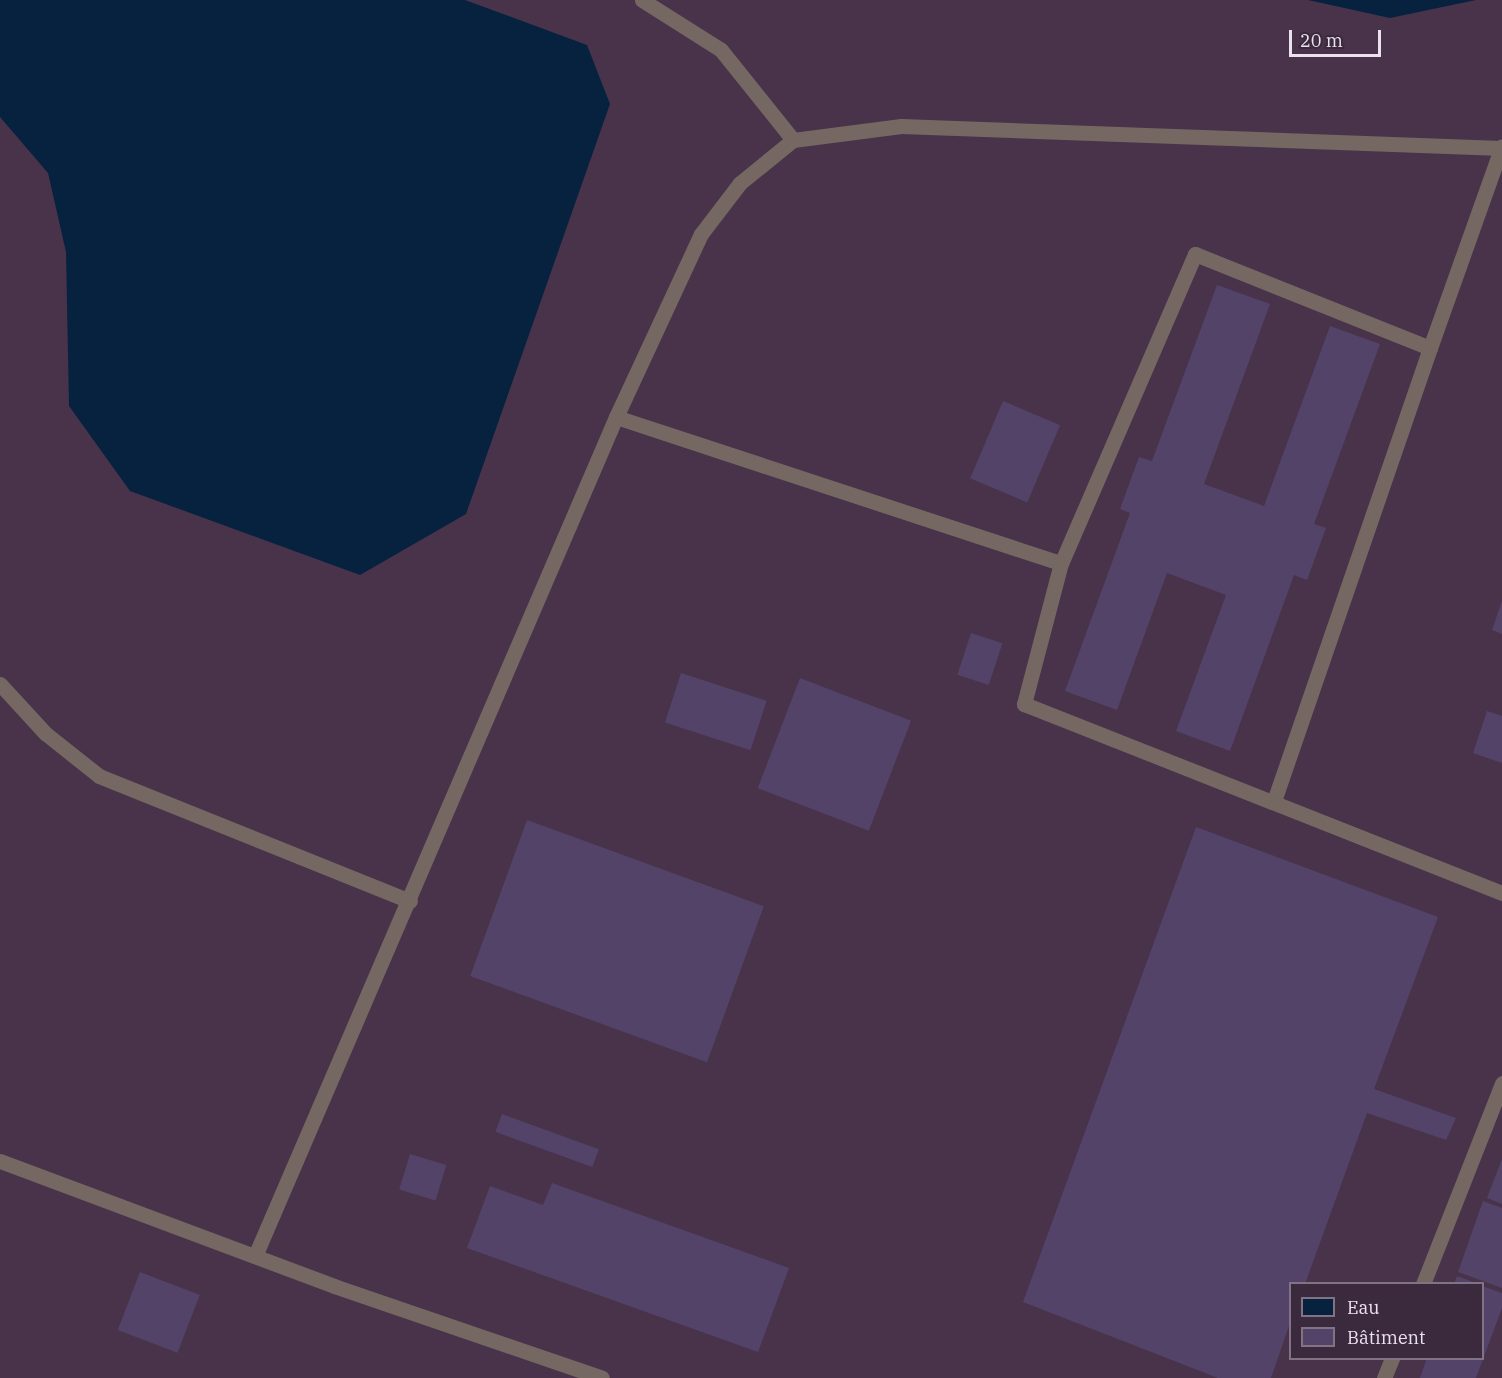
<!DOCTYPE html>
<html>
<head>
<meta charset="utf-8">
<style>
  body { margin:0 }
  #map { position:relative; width:1502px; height:1378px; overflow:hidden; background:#3b2a3e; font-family:"IBM Plex Serif",serif }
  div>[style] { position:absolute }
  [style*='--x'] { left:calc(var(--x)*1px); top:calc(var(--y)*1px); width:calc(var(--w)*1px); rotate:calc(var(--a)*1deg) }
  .built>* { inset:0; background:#48334b }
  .water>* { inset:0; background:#07223e }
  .building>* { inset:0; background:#544368; transform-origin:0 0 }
  .lane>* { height:15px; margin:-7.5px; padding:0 7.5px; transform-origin:7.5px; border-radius:7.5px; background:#756862 }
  span { translate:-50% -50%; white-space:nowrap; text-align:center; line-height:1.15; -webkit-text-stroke:6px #3b2a3e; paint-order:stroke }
  .legend { position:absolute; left:1289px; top:1282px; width:195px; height:78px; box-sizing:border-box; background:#3b2a3e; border:2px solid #827384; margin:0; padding:8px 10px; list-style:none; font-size:18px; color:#ece1ee }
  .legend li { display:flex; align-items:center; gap:12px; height:30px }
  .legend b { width:30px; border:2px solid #827384 }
  .scale { position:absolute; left:1289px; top:30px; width:92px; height:27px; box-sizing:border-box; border:3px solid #ece1ee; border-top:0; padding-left:8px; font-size:18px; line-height:21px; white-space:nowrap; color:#ece1ee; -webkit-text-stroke:4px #3b2a3e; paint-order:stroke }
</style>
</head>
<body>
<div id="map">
  <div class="built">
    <div style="clip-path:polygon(evenodd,0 0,1502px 0,1502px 1378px,0 1378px,0 0,1290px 1284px,1482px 1284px,1482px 1358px,1290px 1358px,1290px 1284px)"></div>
  </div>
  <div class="water">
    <div style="clip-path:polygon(0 0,465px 0,587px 45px,610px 104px,466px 514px,360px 575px,130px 491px,69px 406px,66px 252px,48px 173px,0 117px)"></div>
    <div style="clip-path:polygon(1308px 0,1476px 0,1390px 18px)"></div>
  </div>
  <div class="building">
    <div style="clip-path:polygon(1217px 285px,1270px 304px,1204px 484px,1264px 506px,1330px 326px,1380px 344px,1314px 524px,1326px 528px,1307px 580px,1294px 575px,1230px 751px,1176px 731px,1226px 595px,1167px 573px,1117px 710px,1065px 691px,1130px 513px,1120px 509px,1139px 457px,1152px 461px)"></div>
    <div style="left:1003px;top:401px;width:62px;height:84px;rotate:23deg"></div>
    <div style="clip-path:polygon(1502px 601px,1502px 634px,1492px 630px)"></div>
    <div style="left:971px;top:633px;width:33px;height:44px;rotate:18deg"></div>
    <div style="left:681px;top:673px;width:90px;height:52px;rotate:18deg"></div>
    <div style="left:800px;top:678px;width:119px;height:118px;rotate:21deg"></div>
    <div style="clip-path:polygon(1487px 711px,1502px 716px,1502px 763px,1473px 753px)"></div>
    <div style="left:527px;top:820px;width:252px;height:166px;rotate:20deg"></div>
    <div style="clip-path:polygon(1196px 827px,1438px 917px,1374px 1089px,1456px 1118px,1446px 1140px,1367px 1113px,1305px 1284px,1290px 1284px,1290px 1323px,1271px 1378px,1218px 1378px,1023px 1302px)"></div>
    <div style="left:502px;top:1114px;width:103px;height:19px;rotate:20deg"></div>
    <div style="left:410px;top:1154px;width:38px;height:37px;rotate:17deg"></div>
    <div style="clip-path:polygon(1502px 1159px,1502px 1204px,1487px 1198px)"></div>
    <div style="clip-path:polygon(552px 1183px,789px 1268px,758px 1352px,467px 1248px,490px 1186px,543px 1205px)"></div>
    <div style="clip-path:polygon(1483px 1201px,1502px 1208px,1502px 1288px,1458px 1272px)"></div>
    <div style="left:140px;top:1272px;width:64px;height:62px;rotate:21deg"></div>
    <div style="clip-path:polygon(1457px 1276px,1476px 1283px,1476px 1284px,1454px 1284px)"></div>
    <div style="clip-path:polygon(1482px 1286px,1502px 1293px,1502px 1308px,1476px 1378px,1420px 1378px,1427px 1358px,1482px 1358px)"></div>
  </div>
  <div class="lane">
    <div style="--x:642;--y:0;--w:93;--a:32.3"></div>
    <div style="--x:721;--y:50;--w:115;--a:51.3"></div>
    <div style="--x:793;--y:140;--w:109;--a:-7.4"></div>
    <div style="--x:901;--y:126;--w:601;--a:2.1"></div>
    <div style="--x:1430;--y:348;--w:214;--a:-70.4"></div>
    <div style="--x:616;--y:417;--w:468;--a:18.2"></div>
    <div style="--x:0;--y:684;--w:67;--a:47.4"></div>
    <div style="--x:45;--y:733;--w:69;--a:38.5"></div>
    <div style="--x:99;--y:776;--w:335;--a:21.9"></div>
    <div style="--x:1274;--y:801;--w:479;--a:-71"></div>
    <div style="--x:1430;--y:348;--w:253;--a:-158.2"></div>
    <div style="--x:1195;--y:254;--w:337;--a:113.4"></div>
    <div style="--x:1061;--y:563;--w:146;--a:104.7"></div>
    <div style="--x:1024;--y:704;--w:514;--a:21.57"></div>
    <div style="--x:0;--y:1161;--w:357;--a:20.5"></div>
    <div style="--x:334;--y:1286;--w:283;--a:18.9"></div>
    <div style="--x:255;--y:1256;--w:913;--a:-66.72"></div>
    <div style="--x:616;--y:417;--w:202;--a:-65.1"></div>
    <div style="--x:701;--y:234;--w:64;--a:-52.6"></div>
    <div style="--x:740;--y:183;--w:68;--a:-39.1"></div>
    <div style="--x:1423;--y:1284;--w:216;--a:-68.5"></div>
    <div style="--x:1384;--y:1378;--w:22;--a:-68"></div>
  </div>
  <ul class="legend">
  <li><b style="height:16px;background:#07223e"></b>Eau</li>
  <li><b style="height:16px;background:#544368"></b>Bâtiment</li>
  </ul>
  <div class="scale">20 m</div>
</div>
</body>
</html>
